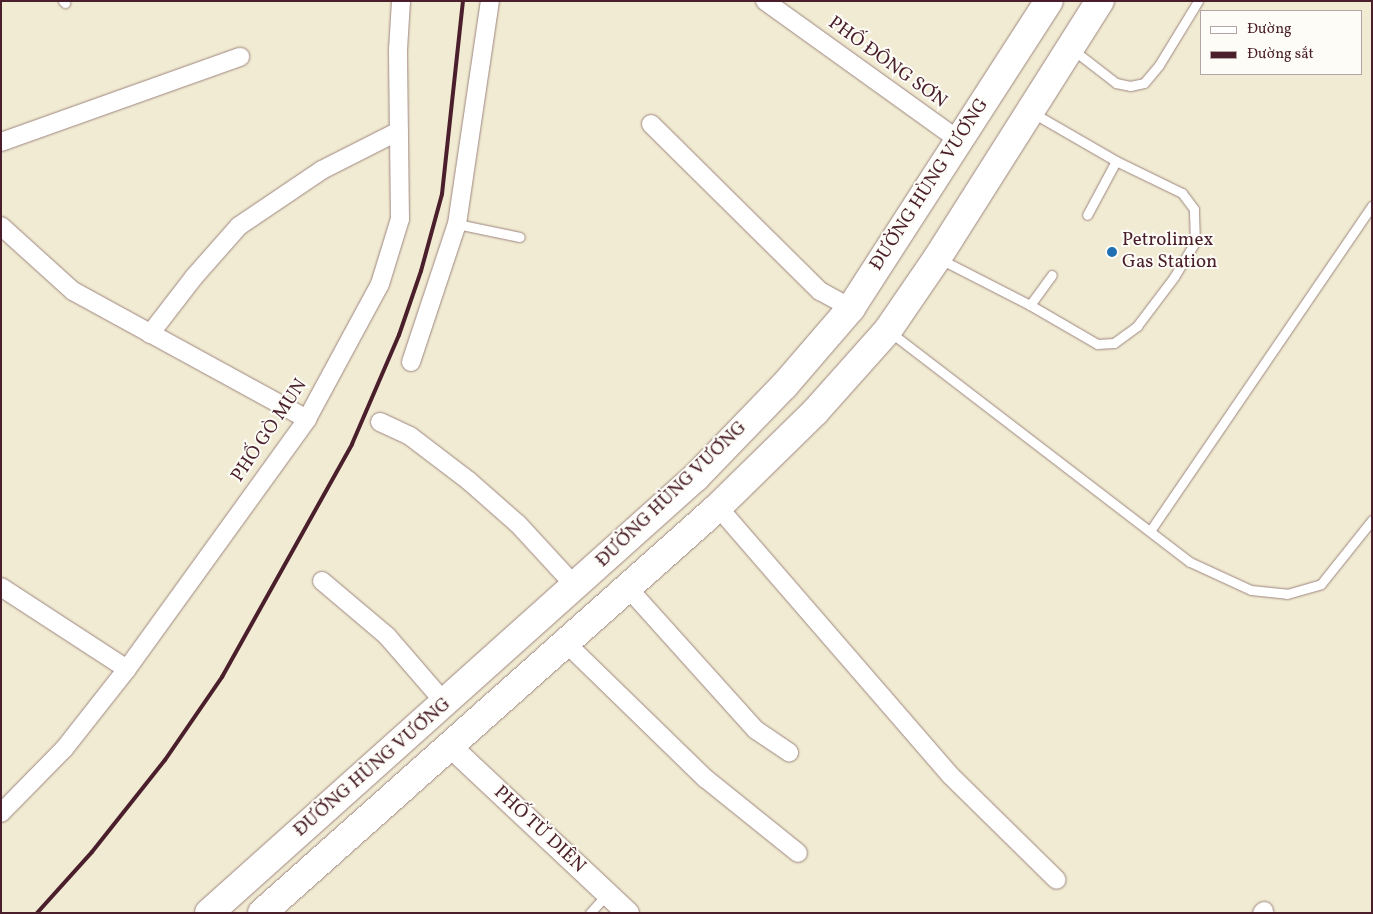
<!DOCTYPE html>
<html>
<head>
<meta charset="utf-8">
<style>
  body { margin:0 }
  #map { position:relative; width:1373px; height:914px; overflow:hidden; background:#f1ebd3; font-family:Vollkorn,serif }
  div>[style] { position:absolute }
  [style*='--x'] { left:calc(var(--x)*1px); top:calc(var(--y)*1px); width:calc(var(--w)*1px); rotate:calc(var(--a)*1deg) }
  .roads { filter:drop-shadow(0 0 1px #9e857f) drop-shadow(0 0 1px #9e857f) }
  .service>* { height:9px; margin:-4.5px; padding:0 4.5px; transform-origin:4.5px; border-radius:4.5px; background:#fff }
  .minor>* { height:18px; margin:-9px; padding:0 9px; transform-origin:9px; border-radius:9px; background:#fff }
  .tertiary>* { height:22px; margin:-11px; padding:0 11px; transform-origin:11px; border-radius:11px; background:#fff }
  .trunk>* { height:28px; margin:-14px; padding:0 14px; transform-origin:14px; border-radius:14px; background:#fff }
  .rail>* { height:4px; margin:-2px; padding:0 2px; transform-origin:2px; border-radius:2px; background:#4a1f2b }
  .dots>* { width:14px; height:14px; translate:-50% -50%; box-sizing:border-box; border:2px solid #fdfcf7; border-radius:50% }
  span { translate:-50% -50%; white-space:nowrap; text-align:center; line-height:1.15; -webkit-text-stroke:4px #fdfcf7; paint-order:stroke }
  .street-label { font-size:19px; color:#4a1f2b }
  .poi-label { font-size:19px; color:#4a1f2b }
  .left { translate:0 -50%; text-align:left }
  .frame { position:absolute; inset:0; border:2px solid #4a1f2b; pointer-events:none }
  .legend { position:absolute; left:1200px; top:10px; width:162px; height:65px; box-sizing:border-box; background:#fdfcf7; border:1px solid #b5a4a5; margin:0; padding:6px 9px; list-style:none; font-size:15px; color:#4a1f2b }
  .legend li { display:flex; align-items:center; gap:10px; height:25px }
  .legend b { width:25px; border:1px solid #b5a4a5 }
</style>
</head>
<body>
<div id="map">
  <div class="roads">
    <div class="service">
      <div style="--x:63;--y:1;--w:3;--a:45"></div>
      <div style="--x:1072;--y:49;--w:56;--a:37.7"></div>
      <div style="--x:1116;--y:83;--w:14;--a:12"></div>
      <div style="--x:1130;--y:86;--w:14;--a:-12"></div>
      <div style="--x:1144;--y:83;--w:23;--a:-50"></div>
      <div style="--x:1159;--y:65;--w:75;--a:-58.6"></div>
      <div style="--x:1033;--y:113;--w:96;--a:30"></div>
      <div style="--x:1116;--y:161;--w:61;--a:118.2"></div>
      <div style="--x:457;--y:224;--w:64;--a:11.7"></div>
      <div style="--x:940;--y:259;--w:101;--a:27.1"></div>
      <div style="--x:1030;--y:305;--w:37;--a:-54"></div>
      <div style="--x:1030;--y:305;--w:78;--a:30.2"></div>
      <div style="--x:1097;--y:344;--w:17;--a:-3"></div>
      <div style="--x:1114;--y:343;--w:29;--a:-36"></div>
      <div style="--x:1137;--y:326;--w:61;--a:-52.9"></div>
      <div style="--x:1174;--y:277;--w:41;--a:-59"></div>
      <div style="--x:1195;--y:242;--w:33;--a:-92"></div>
      <div style="--x:1194;--y:209;--w:20;--a:-127"></div>
      <div style="--x:1182;--y:193;--w:73;--a:-154.1"></div>
      <div style="--x:890;--y:332;--w:378;--a:37.5"></div>
      <div style="--x:1190;--y:562;--w:67;--a:24.7"></div>
      <div style="--x:1251;--y:590;--w:36;--a:6"></div>
      <div style="--x:1287;--y:594;--w:35;--a:-16"></div>
      <div style="--x:1321;--y:584;--w:82;--a:-51.4"></div>
      <div style="--x:1150;--y:531;--w:394;--a:-55.7"></div>
      <div style="--x:590;--y:913;--w:25;--a:-48"></div>
    </div>
    <div class="minor">
      <div style="--x:765;--y:1;--w:240;--a:35.7"></div>
      <div style="--x:651;--y:124;--w:238;--a:44.7"></div>
      <div style="--x:820;--y:291;--w:35;--a:29"></div>
      <div style="--x:1;--y:142;--w:254;--a:-19.6"></div>
      <div style="--x:1;--y:226;--w:97;--a:42.1"></div>
      <div style="--x:73;--y:291;--w:267;--a:28.7"></div>
      <div style="--x:150;--y:334;--w:72;--a:-52.3"></div>
      <div style="--x:194;--y:277;--w:68;--a:-48.6"></div>
      <div style="--x:239;--y:226;--w:100;--a:-34"></div>
      <div style="--x:322;--y:170;--w:86;--a:-26.9"></div>
      <div style="--x:411;--y:362;--w:145;--a:-71.6"></div>
      <div style="--x:457;--y:224;--w:225;--a:-81.6"></div>
      <div style="--x:380;--y:422;--w:33;--a:25"></div>
      <div style="--x:410;--y:436;--w:74;--a:37.3"></div>
      <div style="--x:469;--y:481;--w:65;--a:41.3"></div>
      <div style="--x:518;--y:524;--w:84;--a:47.4"></div>
      <div style="--x:718;--y:507;--w:356;--a:49.1"></div>
      <div style="--x:951;--y:776;--w:148;--a:44.5"></div>
      <div style="--x:322;--y:581;--w:85;--a:40.2"></div>
      <div style="--x:387;--y:636;--w:90;--a:49.1"></div>
      <div style="--x:1;--y:587;--w:150;--a:33.1"></div>
      <div style="--x:628;--y:588;--w:191;--a:48"></div>
      <div style="--x:756;--y:730;--w:40;--a:34"></div>
      <div style="--x:566;--y:643;--w:195;--a:44.2"></div>
      <div style="--x:706;--y:779;--w:118;--a:38.8"></div>
      <div style="--x:1;--y:813;--w:90;--a:-45.5"></div>
      <div style="--x:64;--y:749;--w:102;--a:-51.8"></div>
      <div style="--x:127;--y:669;--w:308;--a:-54.2"></div>
      <div style="--x:307;--y:419;--w:153;--a:-61.6"></div>
      <div style="--x:380;--y:284;--w:68;--a:-72.9"></div>
      <div style="--x:400;--y:219;--w:169;--a:-90.7"></div>
      <div style="--x:398;--y:50;--w:49;--a:-86.5"></div>
      <div style="--x:1262;--y:913;--w:3;--a:-45"></div>
    </div>
    <div class="tertiary">
      <div style="--x:450;--y:746;--w:244;--a:43.2"></div>
    </div>
    <div class="trunk">
      <div style="--x:209;--y:913;--w:654;--a:-41.84"></div>
      <div style="--x:696;--y:477;--w:127;--a:-46"></div>
      <div style="--x:784;--y:386;--w:103;--a:-49.3"></div>
      <div style="--x:851;--y:308;--w:365;--a:-57.2"></div>
      <div style="--x:262;--y:913;--w:611;--a:-41.68"></div>
      <div style="--x:718;--y:507;--w:136;--a:-44.4"></div>
      <div style="--x:815;--y:412;--w:110;--a:-48.3"></div>
      <div style="--x:888;--y:330;--w:88;--a:-55.6"></div>
      <div style="--x:938;--y:257;--w:303;--a:-57.7"></div>
    </div>
  </div>
  <div class="rail">
    <div style="--x:37;--y:913;--w:82;--a:-48"></div>
    <div style="--x:92;--y:852;--w:117;--a:-51.6"></div>
    <div style="--x:165;--y:760;--w:101;--a:-55.5"></div>
    <div style="--x:222;--y:677;--w:267;--a:-60.8"></div>
    <div style="--x:352;--y:444;--w:119;--a:-66.7"></div>
    <div style="--x:399;--y:335;--w:68;--a:-71"></div>
    <div style="--x:421;--y:271;--w:80;--a:-74.7"></div>
    <div style="--x:442;--y:194;--w:194;--a:-83.8"></div>
  </div>
  <div class="dots">
    <div style="left:1112px;top:252px;background:#1f6fb2"></div>
  </div>
  <div class="street-label">
    <span style="left:887px;top:63px;rotate:36deg">PHỐ ĐÔNG SƠN</span>
    <span style="left:930px;top:185px;rotate:-57deg">ĐƯỜNG HÙNG VƯƠNG</span>
    <span style="left:270px;top:431px;rotate:-56deg">PHỐ GÒ MUN</span>
    <span style="left:672px;top:495px;rotate:-44deg">ĐƯỜNG HÙNG VƯƠNG</span>
    <span style="left:373px;top:768px;rotate:-41deg">ĐƯỜNG HÙNG VƯƠNG</span>
    <span style="left:539px;top:830px;rotate:43deg">PHỐ TỪ DIÊN</span>
  </div>
  <div class="poi-label">
    <span class="left" style="left:1122px;top:252px">Petrolimex<br>Gas Station</span>
  </div>
  <div class="frame"></div>
  <ul class="legend">
  <li><b style="height:6px;background:#fff"></b>Đường</li>
  <li><b style="height:6px;background:#4a1f2b"></b>Đường sắt</li>
  </ul>
</div>
</body>
</html>
